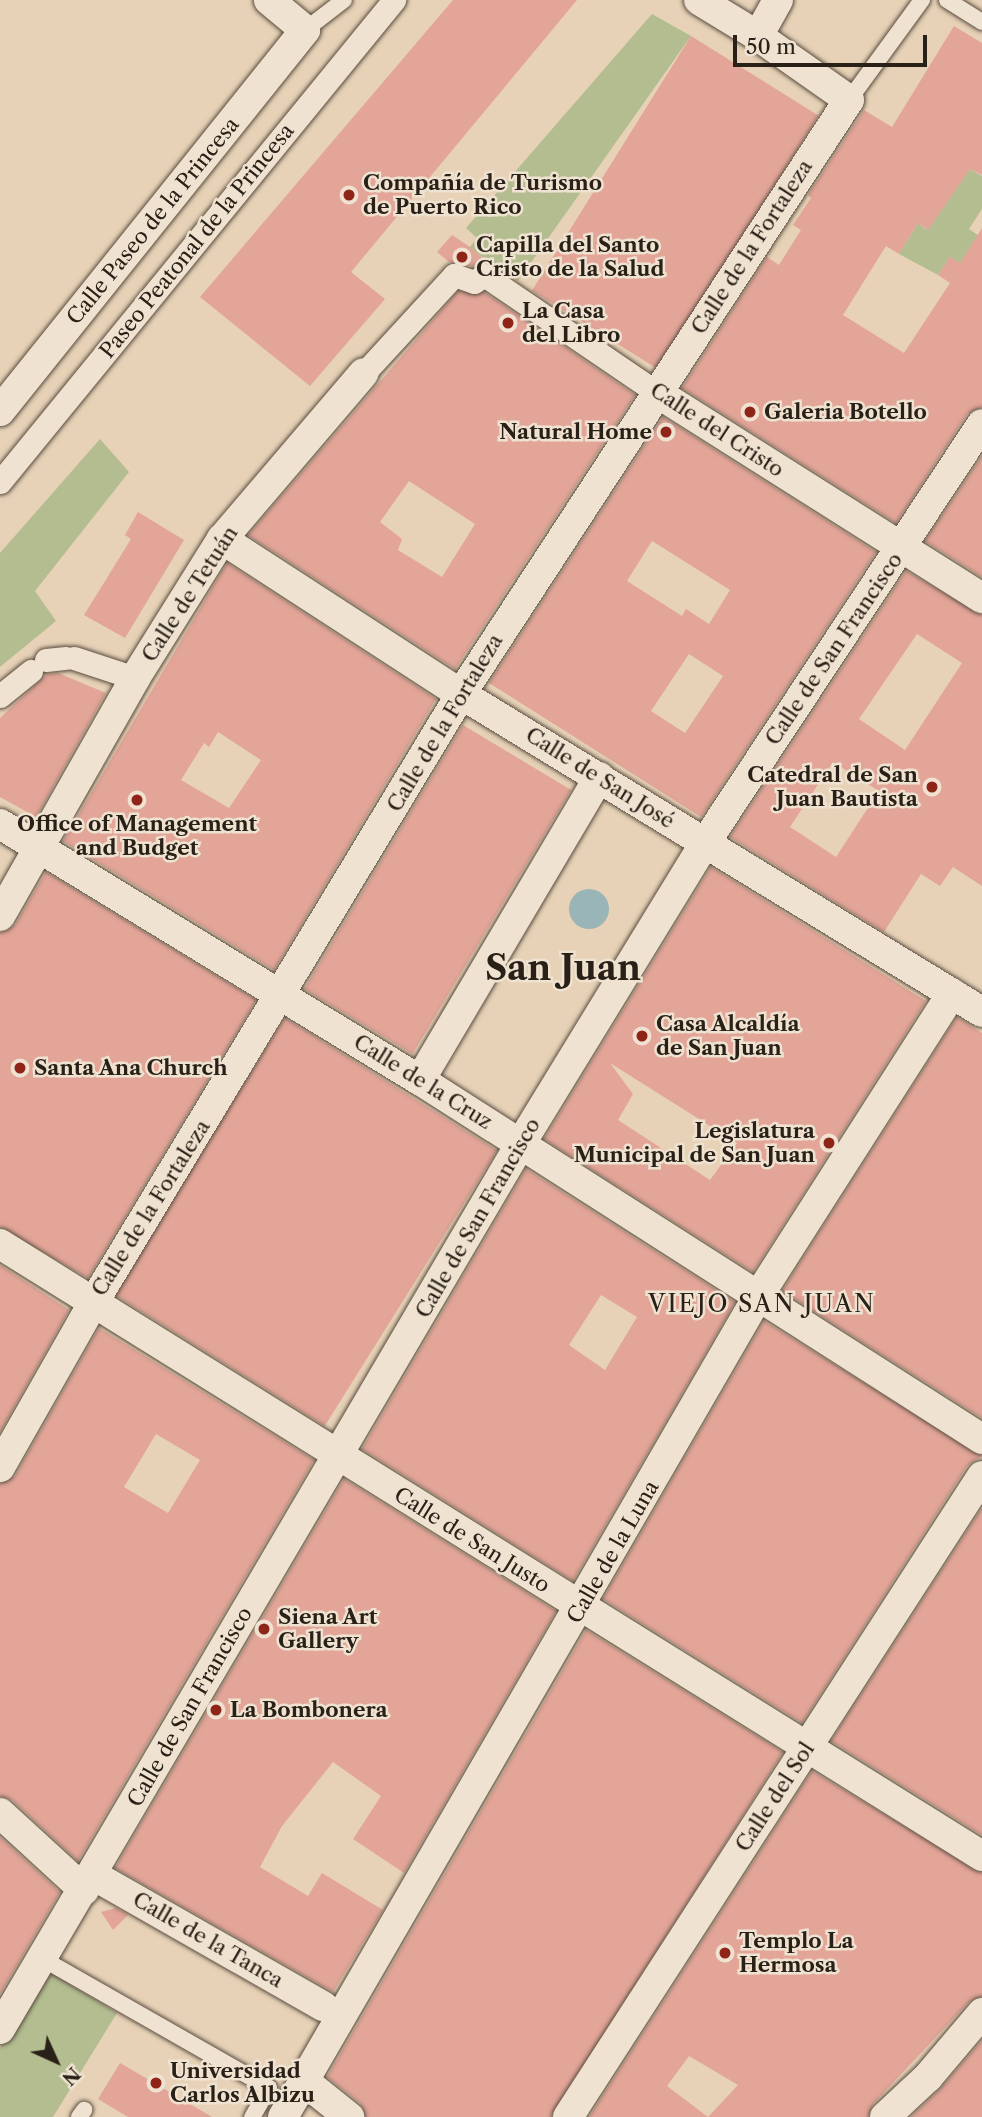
<!DOCTYPE html>
<html>
<head>
<meta charset="utf-8">
<style>
  body { margin:0 }
  #map { position:relative; width:982px; height:2117px; overflow:hidden; background:#e7d2b7; font-family:"Libre Caslon Text",serif }
  div>[style] { position:absolute }
  [style*='--x'] { left:calc(var(--x)*1px); top:calc(var(--y)*1px); width:calc(var(--w)*1px); rotate:calc(var(--a)*1deg) }
  .green>* { inset:0; background:#b3bd90 }
  .water>* { inset:0; background:#9ab5b8 }
  .round { border-radius:50% }
  .building>* { inset:0; background:#e2a598; transform-origin:0 0 }
  .roads { filter:drop-shadow(0 0 2px #584c3f) drop-shadow(0 0 2px #584c3f) }
  .service>* { height:16px; margin:-8px; padding:0 8px; transform-origin:8px; border-radius:8px; background:#efe2d0 }
  .pedestrian>* { height:23px; margin:-11.5px; padding:0 11.5px; transform-origin:11.5px; border-radius:11.5px; background:#efe2d0 }
  .minor>* { height:30px; margin:-15px; padding:0 15px; transform-origin:15px; border-radius:15px; background:#efe2d0 }
  .dots>* { width:19px; height:19px; translate:-50% -50%; box-sizing:border-box; border:4px solid #efe2d0; border-radius:50% }
  span { translate:-50% -50%; white-space:nowrap; text-align:center; line-height:1.15; -webkit-text-stroke:5px #efe2d0; paint-order:stroke }
  .poi-label { font-size:21px; color:#292017; font-weight:700 }
  .left { translate:0 -50%; text-align:left }
  .right { translate:-100% -50%; text-align:right }
  .street-label { font-size:21px; color:#292017 }
  .quarter-label { font-size:24px; color:#292017; letter-spacing:2px }
  .town-label { font-size:35px; color:#292017; font-weight:700 }
  .north { position:absolute; left:21px; top:2026px; width:70px; height:70px; -webkit-text-stroke:5px #efe2d0; paint-order:stroke; rotate:135deg; font-size:19px; font-weight:700; line-height:28px; text-align:center; color:#292017 }
  .north::after { content:''; display:block; margin:auto; width:24px; height:32px; background:#292017; clip-path:polygon(50% 0,100% 100%,50% 72%,0 100%) }
  .scale { position:absolute; left:733px; top:35px; width:194px; height:32px; box-sizing:border-box; border:4px solid #292017; border-top:0; padding-left:9px; font-size:21px; line-height:24px; white-space:nowrap; color:#292017; -webkit-text-stroke:5px #efe2d0; paint-order:stroke }
</style>
</head>
<body>
<div id="map">
  <div class="green">
    <div style="clip-path:polygon(652px 14px,691px 36px,518px 281px,469px 248px,477px 238px,466px 228px)"></div>
    <div style="clip-path:polygon(970px 169px,982px 176px,982px 209px,969px 229px,982px 238px,982px 277px,950px 257px,938px 275px,899px 254px,918px 223px,926px 229px)"></div>
    <div style="clip-path:polygon(100px 439px,129px 472px,35px 591px,56px 621px,0 667px,0 553px)"></div>
    <div style="clip-path:polygon(53px 1974px,117px 2013px,53px 2117px,0 2117px,0 2048px,45px 1977px)"></div>
  </div>
  <div class="water">
    <div class="round" style="left:569px;top:889px;width:40px;height:40px"></div>
  </div>
  <div class="building">
    <div style="clip-path:polygon(453px 0,577px 0,351px 272px,385px 299px,310px 386px,200px 297px)"></div>
    <div style="clip-path:polygon(954px 26px,982px 43px,982px 175px,970px 169px,928px 230px,918px 223px,899px 254px,886px 246px,843px 315px,904px 353px,950px 283px,938px 275px,950px 257px,960px 263px,982px 228px,982px 407px,967px 414px,896px 523px,682px 388px,767px 257px,779px 265px,801px 230px,793px 225px,811px 198px,808px 195px,864px 110px,892px 127px)"></div>
    <div style="left:691px;top:36px;width:150px;height:300px;rotate:32deg"></div>
    <div style="clip-path:polygon(452px 235px,470px 247px,487px 262px,472px 266px,449px 262px,437px 252px)"></div>
    <div style="clip-path:polygon(evenodd,458px 291px,484px 292px,635px 395px,455px 669px,248px 535px,458px 291px,409px 481px,475px 524px,442px 577px,398px 550px,402px 539px,380px 522px,409px 481px)"></div>
    <div style="clip-path:polygon(evenodd,663px 417px,876px 552px,701px 817px,489px 683px,663px 417px,652px 541px,730px 590px,709px 624px,686px 609px,682px 616px,627px 581px,652px 541px,663px 417px,689px 654px,723px 676px,685px 733px,651px 711px,689px 654px)"></div>
    <div style="clip-path:polygon(982px 456px,982px 577px,925px 541px)"></div>
    <div style="clip-path:polygon(138px 512px,184px 540px,125px 638px,84px 615px,131px 539px,125px 535px)"></div>
    <div style="clip-path:polygon(evenodd,227px 563px,436px 699px,274px 970px,63px 841px,227px 563px,218px 732px,261px 760px,229px 808px,181px 780px,204px 743px,209px 747px,218px 732px)"></div>
    <div style="clip-path:polygon(evenodd,906px 571px,982px 615px,982px 886px,953px 867px,940px 886px,921px 874px,884px 932px,730px 837px,906px 571px,917px 634px,962px 663px,905px 750px,859px 719px,917px 634px,906px 571px,833px 762px,879px 791px,836px 857px,790px 827px,833px 762px)"></div>
    <div style="clip-path:polygon(58px 673px,106px 693px,36px 817px,0 797px,0 718px,47px 674px)"></div>
    <div style="left:463px;top:725px;width:126px;height:308px;rotate:31deg"></div>
    <div style="clip-path:polygon(evenodd,711px 867px,926px 1001px,753px 1272px,544px 1139px,711px 867px,610px 1063px,737px 1143px,710px 1180px,618px 1120px,633px 1094px,610px 1063px)"></div>
    <div style="clip-path:polygon(46px 872px,256px 1000px,88px 1278px,0 1227px,0 933px,15px 925px)"></div>
    <div style="clip-path:polygon(957px 1017px,982px 1033px,982px 1418px,782px 1291px)"></div>
    <div style="left:285px;top:1018px;width:250px;height:325px;rotate:32deg"></div>
    <div style="clip-path:polygon(evenodd,526px 1169px,735px 1302px,573px 1581px,362px 1449px,526px 1169px,601px 1295px,637px 1317px,605px 1370px,569px 1345px,601px 1295px)"></div>
    <div style="clip-path:polygon(0 1265px,69px 1310px,0 1432px)"></div>
    <div style="clip-path:polygon(764px 1321px,982px 1456px,967px 1466px,802px 1723px,603px 1599px)"></div>
    <div style="clip-path:polygon(evenodd,99px 1328px,314px 1460px,78px 1861px,12px 1800px,0 1796px,0 1484px,15px 1476px,99px 1328px,156px 1434px,200px 1460px,168px 1513px,124px 1487px,156px 1434px)"></div>
    <div style="clip-path:polygon(344px 1479px,556px 1611px,404px 1873px,353px 1839px,381px 1796px,333px 1762px,282px 1826px,260px 1867px,308px 1896px,322px 1873px,383px 1910px,333px 1992px,115px 1868px)"></div>
    <div style="clip-path:polygon(982px 1508px,982px 1835px,831px 1741px)"></div>
    <div style="clip-path:polygon(586px 1630px,783px 1752px,551px 2117px,366px 2117px,360px 2103px,327px 2077px)"></div>
    <div style="clip-path:polygon(evenodd,812px 1771px,982px 1873px,982px 1996px,969px 2002px,873px 2104px,868px 2117px,589px 2117px,812px 1771px,689px 2056px,738px 2085px,708px 2117px,667px 2086px,689px 2056px)"></div>
    <div style="clip-path:polygon(0 1837px,60px 1892px,0 1994px)"></div>
    <div style="clip-path:polygon(116px 1908px,128px 1915px,113px 1930px,101px 1912px)"></div>
    <div style="clip-path:polygon(982px 2040px,982px 2117px,911px 2117px,941px 2088px)"></div>
    <div style="clip-path:polygon(120px 2063px,180px 2098px,212px 2117px,128px 2117px,98px 2099px)"></div>
  </div>
  <div class="roads">
    <div class="service">
      <div style="--x:947;--y:0;--w:41;--a:32.2"></div>
      <div style="--x:305;--y:30;--w:49;--a:-37.6"></div>
      <div style="--x:849;--y:100;--w:124;--a:-53.9"></div>
      <div style="--x:43;--y:1959;--w:260;--a:29.7"></div>
      <div style="--x:269;--y:2088;--w:34;--a:120"></div>
      <div style="--x:79;--y:2117;--w:9;--a:-54"></div>
    </div>
    <div class="pedestrian">
      <div style="--x:364;--y:373;--w:133;--a:-47.4"></div>
      <div style="--x:454;--y:275;--w:21;--a:19"></div>
      <div style="--x:474;--y:282;--w:12;--a:-35"></div>
      <div style="--x:484;--y:275;--w:208;--a:34.2"></div>
      <div style="--x:0;--y:482;--w:623;--a:-50.74"></div>
      <div style="--x:74;--y:658;--w:64;--a:18.2"></div>
      <div style="--x:46;--y:660;--w:20;--a:-6"></div>
      <div style="--x:0;--y:696;--w:40;--a:-39"></div>
    </div>
    <div class="minor">
      <div style="--x:699;--y:0;--w:69;--a:31.4"></div>
      <div style="--x:656;--y:392;--w:386;--a:32.3"></div>
      <div style="--x:0;--y:411;--w:488;--a:-51.3"></div>
      <div style="--x:305;--y:30;--w:47;--a:-140.2"></div>
      <div style="--x:222;--y:539;--w:285;--a:33"></div>
      <div style="--x:461;--y:694;--w:610;--a:31.4"></div>
      <div style="--x:0;--y:824;--w:492;--a:31.4"></div>
      <div style="--x:420;--y:1080;--w:667;--a:32.57"></div>
      <div style="--x:0;--y:916;--w:274;--a:-60.4"></div>
      <div style="--x:135;--y:678;--w:164;--a:-58"></div>
      <div style="--x:222;--y:539;--w:218;--a:-49.5"></div>
      <div style="--x:420;--y:1080;--w:352;--a:-59.4"></div>
      <div style="--x:0;--y:1244;--w:1157;--a:31.93"></div>
      <div style="--x:0;--y:1467;--w:186;--a:-60.4"></div>
      <div style="--x:92;--y:1305;--w:714;--a:-58.87"></div>
      <div style="--x:461;--y:694;--w:709;--a:-56.85"></div>
      <div style="--x:849;--y:100;--w:111;--a:-144.9"></div>
      <div style="--x:758;--y:36;--w:41;--a:-60.9"></div>
      <div style="--x:0;--y:1813;--w:114;--a:42.5"></div>
      <div style="--x:93;--y:1875;--w:265;--a:29.7"></div>
      <div style="--x:0;--y:2029;--w:1028;--a:-59.54"></div>
      <div style="--x:521;--y:1143;--w:352;--a:-58.5"></div>
      <div style="--x:705;--y:843;--w:502;--a:-56.53"></div>
      <div style="--x:304;--y:2081;--w:58;--a:38.7"></div>
      <div style="--x:283;--y:2117;--w:950;--a:-59.93"></div>
      <div style="--x:759;--y:1295;--w:358;--a:-57.4"></div>
      <div style="--x:568;--y:2117;--w:763;--a:-57.14"></div>
      <div style="--x:885;--y:2117;--w:59;--a:-42.9"></div>
      <div style="--x:928;--y:2077;--w:84;--a:-49.8"></div>
    </div>
  </div>
  <div class="dots">
    <div style="left:349px;top:195px;background:#8f2418"></div>
    <div style="left:462px;top:257px;background:#8f2418"></div>
    <div style="left:508px;top:323px;background:#8f2418"></div>
    <div style="left:750px;top:412px;background:#8f2418"></div>
    <div style="left:666px;top:432px;background:#8f2418"></div>
    <div style="left:932px;top:787px;background:#8f2418"></div>
    <div style="left:137px;top:800px;background:#8f2418"></div>
    <div style="left:642px;top:1036px;background:#8f2418"></div>
    <div style="left:20px;top:1068px;background:#8f2418"></div>
    <div style="left:829px;top:1143px;background:#8f2418"></div>
    <div style="left:264px;top:1629px;background:#8f2418"></div>
    <div style="left:216px;top:1710px;background:#8f2418"></div>
    <div style="left:725px;top:1953px;background:#8f2418"></div>
    <div style="left:156px;top:2083px;background:#8f2418"></div>
  </div>
  <div class="poi-label">
    <span class="left" style="left:363px;top:195px">Compañía de Turismo<br>de Puerto Rico</span>
    <span class="left" style="left:476px;top:257px">Capilla del Santo<br>Cristo de la Salud</span>
    <span class="left" style="left:522px;top:323px">La Casa<br>del Libro</span>
    <span class="left" style="left:764px;top:412px">Galeria Botello</span>
    <span class="right" style="left:652px;top:432px">Natural Home</span>
    <span class="right" style="left:918px;top:787px">Catedral de San<br>Juan Bautista</span>
    <span style="left:137px;top:836px">Office of Management<br>and Budget</span>
    <span class="left" style="left:656px;top:1036px">Casa Alcaldía<br>de San Juan</span>
    <span class="left" style="left:34px;top:1068px">Santa Ana Church</span>
    <span class="right" style="left:815px;top:1143px">Legislatura<br>Municipal de San Juan</span>
    <span class="left" style="left:278px;top:1629px">Siena Art<br>Gallery</span>
    <span class="left" style="left:230px;top:1710px">La Bombonera</span>
    <span class="left" style="left:739px;top:1953px">Templo La<br>Hermosa</span>
    <span class="left" style="left:170px;top:2083px">Universidad<br>Carlos Albizu</span>
  </div>
  <div class="street-label">
    <span style="left:153px;top:221px;rotate:-51deg">Calle Paseo de la Princesa</span>
    <span style="left:197px;top:241px;rotate:-51deg">Paseo Peatonal de la Princesa</span>
    <span style="left:752px;top:247px;rotate:-57deg">Calle de la Fortaleza</span>
    <span style="left:717px;top:430px;rotate:33deg">Calle del Cristo</span>
    <span style="left:190px;top:594px;rotate:-57deg">Calle de Tetuán</span>
    <span style="left:834px;top:649px;rotate:-56deg">Calle de San Francisco</span>
    <span style="left:445px;top:723px;rotate:-59deg">Calle de la Fortaleza</span>
    <span style="left:600px;top:778px;rotate:32deg">Calle de San José</span>
    <span style="left:423px;top:1082px;rotate:32deg">Calle de la Cruz</span>
    <span style="left:151px;top:1208px;rotate:-58deg">Calle de la Fortaleza</span>
    <span style="left:478px;top:1218px;rotate:-60deg">Calle de San Francisco</span>
    <span style="left:472px;top:1540px;rotate:32deg">Calle de San Justo</span>
    <span style="left:613px;top:1552px;rotate:-60deg">Calle de la Luna</span>
    <span style="left:190px;top:1707px;rotate:-60deg">Calle de San Francisco</span>
    <span style="left:775px;top:1797px;rotate:-57deg">Calle del Sol</span>
    <span style="left:208px;top:1940px;rotate:30deg">Calle de la Tanca</span>
  </div>
  <div class="quarter-label">
    <span style="left:762px;top:1304px">VIEJO SAN JUAN</span>
  </div>
  <div class="town-label">
    <span style="left:563px;top:968px">San Juan</span>
  </div>
  <div class="north">N</div>
  <div class="scale">50 m</div>
</div>
</body>
</html>
